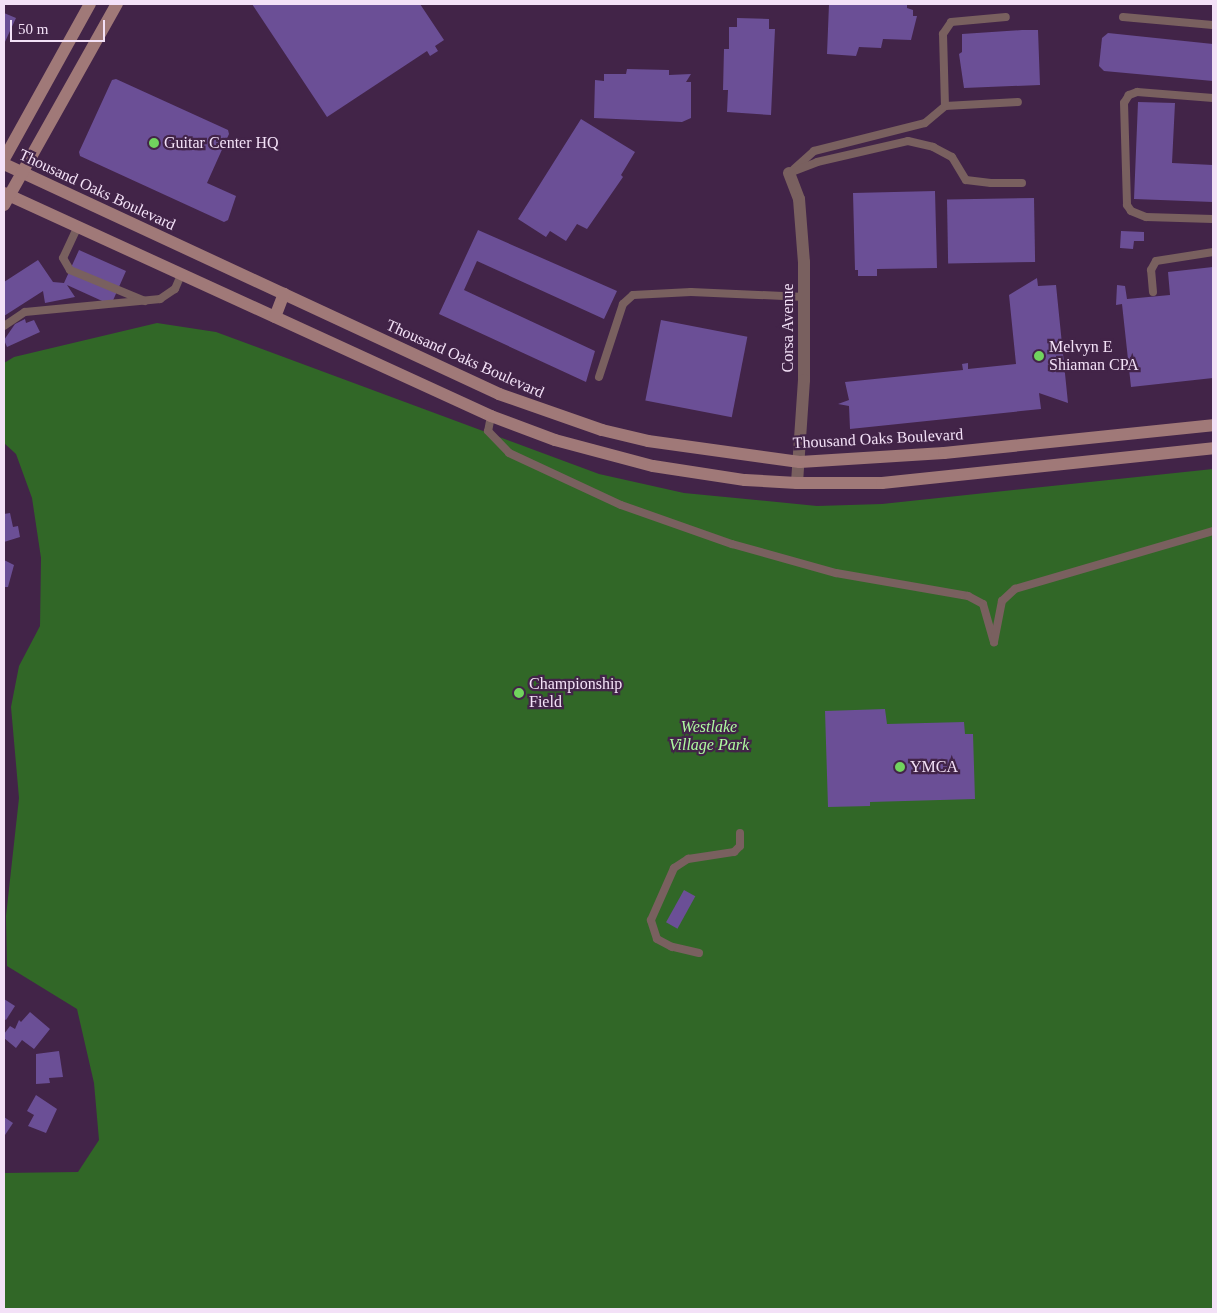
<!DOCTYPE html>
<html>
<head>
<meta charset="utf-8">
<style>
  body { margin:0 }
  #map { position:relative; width:1217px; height:1313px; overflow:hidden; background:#422448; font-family:"Times New Roman",serif }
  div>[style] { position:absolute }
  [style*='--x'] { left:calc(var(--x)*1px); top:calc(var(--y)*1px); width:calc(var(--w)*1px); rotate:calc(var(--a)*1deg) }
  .green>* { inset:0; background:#316727 }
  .building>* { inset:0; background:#6b4f96; transform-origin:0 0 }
  .service>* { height:8px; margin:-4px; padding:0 4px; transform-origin:4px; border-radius:4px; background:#79605f }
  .minor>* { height:12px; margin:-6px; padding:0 6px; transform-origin:6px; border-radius:6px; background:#79605f }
  .secondary>* { height:12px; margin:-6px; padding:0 6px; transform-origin:6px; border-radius:6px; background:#a07978 }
  .dots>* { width:14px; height:14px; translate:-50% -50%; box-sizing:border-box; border:2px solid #422448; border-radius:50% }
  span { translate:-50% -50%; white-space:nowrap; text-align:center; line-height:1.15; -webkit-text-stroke:4.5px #422448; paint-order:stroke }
  .poi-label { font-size:16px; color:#f3e1f7 }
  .left { translate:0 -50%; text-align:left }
  .street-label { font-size:16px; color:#f3e1f7 }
  .park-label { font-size:16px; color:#aefba0; font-style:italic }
  .frame { position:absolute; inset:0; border:5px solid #f3e1f7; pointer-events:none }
  .scale { position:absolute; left:10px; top:20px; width:95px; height:22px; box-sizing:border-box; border:2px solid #f3e1f7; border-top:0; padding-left:6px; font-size:15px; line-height:18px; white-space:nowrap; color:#f3e1f7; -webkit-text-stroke:4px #422448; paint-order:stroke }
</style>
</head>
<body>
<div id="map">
  <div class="green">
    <div style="clip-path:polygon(157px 323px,216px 332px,599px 474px,684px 493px,817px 506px,882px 504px,1213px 469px,1213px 1309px,4px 1309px,4px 1173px,78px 1172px,99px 1140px,94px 1083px,77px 1009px,7px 966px,6px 916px,19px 798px,11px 707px,19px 666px,40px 626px,41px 558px,32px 498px,16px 454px,4px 443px,4px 363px,14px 357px)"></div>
  </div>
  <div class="building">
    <div style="clip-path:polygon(252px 4px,420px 4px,444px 40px,435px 46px,438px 51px,430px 56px,427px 51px,327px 117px)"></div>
    <div style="clip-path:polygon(829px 4px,907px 4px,907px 8px,913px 10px,913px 16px,917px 16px,911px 40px,883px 39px,881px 48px,859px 47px,856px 56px,827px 54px)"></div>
    <div style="clip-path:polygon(4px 13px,16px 18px,4px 44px)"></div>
    <div style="clip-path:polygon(737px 18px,769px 19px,769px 29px,775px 29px,771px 115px,727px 112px,728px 90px,723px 90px,724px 49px,729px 49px,729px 27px,737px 27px)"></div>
    <div style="clip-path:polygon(1022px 30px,1038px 30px,1040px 85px,964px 88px,959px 54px,962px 52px,962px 34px)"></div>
    <div style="clip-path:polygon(1108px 33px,1213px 44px,1213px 81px,1104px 71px,1099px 66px,1102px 38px)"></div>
    <div style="clip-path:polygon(627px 69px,669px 70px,669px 75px,691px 74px,686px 82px,691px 82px,691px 118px,682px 122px,594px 118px,595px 80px,604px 81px,604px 74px,626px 74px)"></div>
    <div style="clip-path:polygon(116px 79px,228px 130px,229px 134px,207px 183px,236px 196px,228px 220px,224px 222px,80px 156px,79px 152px,112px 80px)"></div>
    <div style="clip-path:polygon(1138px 102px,1175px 103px,1172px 163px,1213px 165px,1213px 202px,1134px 199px)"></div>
    <div style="clip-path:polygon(581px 119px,635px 152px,621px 175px,623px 177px,587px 229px,577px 224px,566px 241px,550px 231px,546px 237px,518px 219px)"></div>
    <div style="clip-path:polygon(935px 191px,937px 268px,877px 269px,877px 276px,858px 276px,858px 270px,855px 270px,853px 193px)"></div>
    <div style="left:1034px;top:198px;width:64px;height:87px;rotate:89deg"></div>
    <div style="clip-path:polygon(478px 230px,617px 291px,604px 319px,477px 261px,464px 290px,595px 351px,586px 382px,439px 314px)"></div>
    <div style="clip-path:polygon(1121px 231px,1144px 232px,1144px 241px,1134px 241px,1133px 249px,1120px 248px)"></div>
    <div style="clip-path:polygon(79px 250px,126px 271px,111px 305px,67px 285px,75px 297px,45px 303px,43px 291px,4px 316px,4px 282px,38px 260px,53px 282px,64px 283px)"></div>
    <div style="clip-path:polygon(1213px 267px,1213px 378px,1131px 387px,1122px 304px,1116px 305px,1117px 285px,1125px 286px,1127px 299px,1170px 295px,1168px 272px)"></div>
    <div style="clip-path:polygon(1037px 278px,1038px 286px,1056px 285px,1068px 403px,1039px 393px,1041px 409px,850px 429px,849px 406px,838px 404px,849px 400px,845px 382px,963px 370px,962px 364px,968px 363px,968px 369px,1016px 364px,1009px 295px)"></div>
    <div style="clip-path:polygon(25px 319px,26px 323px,34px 320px,40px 332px,7px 347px,4px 340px,15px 324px)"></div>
    <div style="left:661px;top:320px;width:88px;height:82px;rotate:11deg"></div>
    <div style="clip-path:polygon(10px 513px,13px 527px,18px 526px,20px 537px,4px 542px,4px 514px)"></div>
    <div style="clip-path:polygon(4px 560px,14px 565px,8px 587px,4px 587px)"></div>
    <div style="clip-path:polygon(885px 709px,887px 724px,964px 722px,965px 734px,973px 734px,975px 799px,870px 802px,870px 806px,828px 807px,825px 711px)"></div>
    <div style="left:684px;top:890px;width:13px;height:37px;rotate:29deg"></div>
    <div style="clip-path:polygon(4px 999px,15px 1006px,6px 1020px,4px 1019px)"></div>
    <div style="clip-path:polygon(30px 1012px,50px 1029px,34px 1049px,22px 1040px,16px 1048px,4px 1038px,4px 1034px,10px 1026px,15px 1029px,19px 1020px,21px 1022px)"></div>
    <div style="clip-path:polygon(59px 1051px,63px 1077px,49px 1078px,50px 1083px,36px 1084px,36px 1054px)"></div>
    <div style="clip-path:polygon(36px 1095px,57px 1109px,46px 1133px,28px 1126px,34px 1115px,27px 1111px)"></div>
    <div style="clip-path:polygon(4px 1117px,13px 1123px,5px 1135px,4px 1134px)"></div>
  </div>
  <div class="service">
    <div style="--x:1123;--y:17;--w:90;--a:5.1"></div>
    <div style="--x:1213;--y:98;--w:76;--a:-175.5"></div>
    <div style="--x:1137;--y:92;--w:9;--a:159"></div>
    <div style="--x:1129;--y:95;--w:9;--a:122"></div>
    <div style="--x:1124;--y:103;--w:102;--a:88.3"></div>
    <div style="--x:1127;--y:205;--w:7;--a:56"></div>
    <div style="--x:1131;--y:211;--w:16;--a:22"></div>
    <div style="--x:1146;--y:217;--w:67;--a:1.7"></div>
    <div style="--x:945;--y:106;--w:72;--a:-91.6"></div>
    <div style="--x:943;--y:34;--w:14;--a:-56"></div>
    <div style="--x:951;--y:22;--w:55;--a:-5.2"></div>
    <div style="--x:794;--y:169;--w:27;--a:-42"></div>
    <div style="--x:814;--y:151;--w:114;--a:-14.2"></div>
    <div style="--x:925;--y:123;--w:26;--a:-40"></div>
    <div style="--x:945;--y:106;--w:73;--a:-3.1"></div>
    <div style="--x:789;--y:173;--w:30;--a:-21"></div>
    <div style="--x:817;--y:162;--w:93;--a:-13"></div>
    <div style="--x:908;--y:141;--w:26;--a:13"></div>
    <div style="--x:933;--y:147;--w:21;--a:28"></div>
    <div style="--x:952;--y:157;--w:27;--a:59"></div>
    <div style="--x:966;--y:180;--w:25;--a:7"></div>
    <div style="--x:991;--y:183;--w:31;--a:0"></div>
    <div style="--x:78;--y:226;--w:35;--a:115"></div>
    <div style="--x:63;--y:258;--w:14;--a:60"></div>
    <div style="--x:70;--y:270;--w:81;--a:22.5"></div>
    <div style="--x:1153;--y:292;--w:22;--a:-95"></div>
    <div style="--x:1151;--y:270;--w:10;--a:-61"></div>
    <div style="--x:1156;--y:261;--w:58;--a:-9"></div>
    <div style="--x:4;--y:326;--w:25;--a:-34"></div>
    <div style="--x:25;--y:312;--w:136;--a:-5.5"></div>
    <div style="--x:160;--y:299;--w:18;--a:-34"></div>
    <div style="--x:175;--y:289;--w:15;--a:-67"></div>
    <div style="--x:599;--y:377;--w:77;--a:-71.8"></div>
    <div style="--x:623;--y:304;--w:13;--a:-42"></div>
    <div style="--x:633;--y:295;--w:58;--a:-3"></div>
    <div style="--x:691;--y:292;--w:114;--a:2.5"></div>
    <div style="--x:491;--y:416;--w:15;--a:101"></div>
    <div style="--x:488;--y:431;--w:30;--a:46"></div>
    <div style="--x:509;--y:453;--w:123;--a:24.9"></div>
    <div style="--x:621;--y:505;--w:118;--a:19.4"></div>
    <div style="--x:732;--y:544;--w:108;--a:15.6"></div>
    <div style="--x:836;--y:573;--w:134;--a:9.9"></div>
    <div style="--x:968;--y:596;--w:17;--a:28"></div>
    <div style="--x:983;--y:604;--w:40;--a:74"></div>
    <div style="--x:994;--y:642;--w:42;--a:-79"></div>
    <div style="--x:1002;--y:601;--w:18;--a:-43"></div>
    <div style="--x:1015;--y:589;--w:206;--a:-16.3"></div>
    <div style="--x:699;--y:953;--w:28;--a:-167"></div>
    <div style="--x:672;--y:947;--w:17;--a:-152"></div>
    <div style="--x:657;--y:939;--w:20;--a:-108"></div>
    <div style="--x:651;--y:920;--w:57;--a:-66.1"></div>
    <div style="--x:674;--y:868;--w:17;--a:-33"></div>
    <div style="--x:688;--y:859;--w:47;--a:-8.7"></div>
    <div style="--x:734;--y:852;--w:8;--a:-45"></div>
    <div style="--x:740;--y:846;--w:13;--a:-90"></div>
  </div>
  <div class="minor">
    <div style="--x:789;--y:173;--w:28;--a:69"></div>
    <div style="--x:799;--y:199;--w:63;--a:85.5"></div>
    <div style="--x:804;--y:262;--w:118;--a:90"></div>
    <div style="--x:804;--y:380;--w:103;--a:93.9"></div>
  </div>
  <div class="secondary">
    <div style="--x:4;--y:159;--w:177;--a:-61"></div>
    <div style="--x:4;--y:164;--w:546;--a:24.92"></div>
    <div style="--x:499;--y:394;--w:109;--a:19.3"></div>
    <div style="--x:602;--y:430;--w:47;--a:13.4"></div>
    <div style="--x:648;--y:441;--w:153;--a:7.9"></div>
    <div style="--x:800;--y:462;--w:144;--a:-3.6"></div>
    <div style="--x:944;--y:453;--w:270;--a:-5.9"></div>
    <div style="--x:4;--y:193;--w:536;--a:24.6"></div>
    <div style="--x:491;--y:416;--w:68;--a:20.6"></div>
    <div style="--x:555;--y:440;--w:101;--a:14.9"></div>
    <div style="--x:653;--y:466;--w:93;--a:8.7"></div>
    <div style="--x:745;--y:480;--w:52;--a:3.3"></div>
    <div style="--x:797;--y:483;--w:85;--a:0"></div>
    <div style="--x:882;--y:483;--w:333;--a:-6"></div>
    <div style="--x:4;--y:205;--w:231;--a:-60.7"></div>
    <div style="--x:275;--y:317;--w:25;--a:-69"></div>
  </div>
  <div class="dots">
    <div style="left:154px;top:143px;background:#71d35e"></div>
    <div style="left:1039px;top:356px;background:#71d35e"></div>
    <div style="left:519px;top:693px;background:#71d35e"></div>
    <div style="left:900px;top:767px;background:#71d35e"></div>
  </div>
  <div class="poi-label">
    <span class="left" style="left:164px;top:143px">Guitar Center HQ</span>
    <span class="left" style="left:1049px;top:356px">Melvyn E<br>Shiaman CPA</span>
    <span class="left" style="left:529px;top:693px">Championship<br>Field</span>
    <span class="left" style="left:910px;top:767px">YMCA</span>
  </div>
  <div class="street-label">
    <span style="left:97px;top:190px;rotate:25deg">Thousand Oaks Boulevard</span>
    <span style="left:788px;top:328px;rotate:-90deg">Corsa Avenue</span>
    <span style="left:465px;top:359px;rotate:24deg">Thousand Oaks Boulevard</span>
    <span style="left:878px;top:439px;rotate:-3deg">Thousand Oaks Boulevard</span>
  </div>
  <div class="park-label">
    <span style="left:709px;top:736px">Westlake<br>Village Park</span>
  </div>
  <div class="frame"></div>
  <div class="scale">50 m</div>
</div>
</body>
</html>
